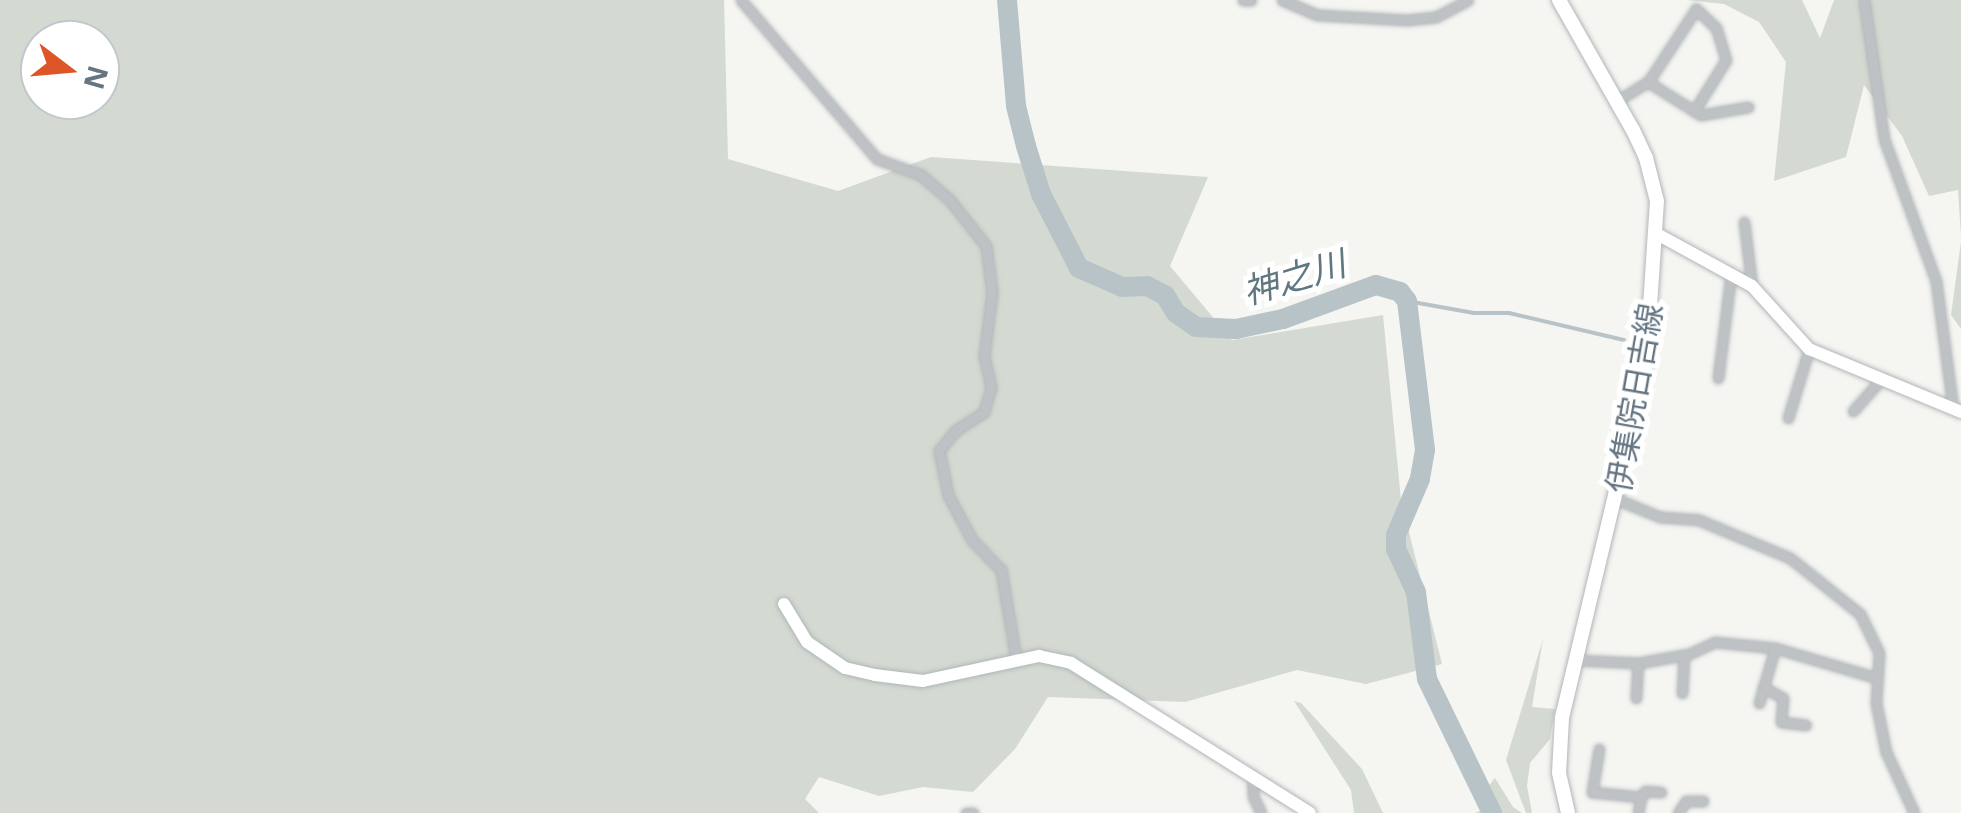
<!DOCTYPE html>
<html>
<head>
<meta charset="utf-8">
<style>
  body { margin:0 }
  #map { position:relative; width:1961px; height:813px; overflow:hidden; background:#f5f5f1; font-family:"Open Sans","Noto Sans JP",sans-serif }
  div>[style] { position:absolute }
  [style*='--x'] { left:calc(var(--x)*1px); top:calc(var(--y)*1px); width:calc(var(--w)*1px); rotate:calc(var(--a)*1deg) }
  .green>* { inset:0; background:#d4dad1 }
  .stream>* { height:4px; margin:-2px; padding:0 2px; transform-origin:2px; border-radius:2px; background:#b8c3c8 }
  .river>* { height:20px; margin:-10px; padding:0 10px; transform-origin:10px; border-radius:10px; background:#b8c3c8 }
  .roads { filter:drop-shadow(0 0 2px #b0b6ba) drop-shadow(0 0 2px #b0b6ba) }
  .street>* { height:9px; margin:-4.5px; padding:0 4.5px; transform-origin:4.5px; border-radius:4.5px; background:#bec2c5 }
  .secondary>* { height:12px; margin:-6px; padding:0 6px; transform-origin:6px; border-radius:6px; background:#fff }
  .primary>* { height:14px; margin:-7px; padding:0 7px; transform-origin:7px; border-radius:7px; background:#fff }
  span { translate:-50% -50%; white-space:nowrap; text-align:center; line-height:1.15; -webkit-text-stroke:10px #fff; paint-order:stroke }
  .street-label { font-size:32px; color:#657582 }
  .water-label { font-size:35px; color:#60777f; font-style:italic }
  .north { position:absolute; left:20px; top:20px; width:100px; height:100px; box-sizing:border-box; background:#fff; border:2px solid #c1c8cd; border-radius:50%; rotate:106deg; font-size:28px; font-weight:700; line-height:40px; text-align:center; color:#657582 }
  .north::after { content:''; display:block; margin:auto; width:35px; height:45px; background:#de5528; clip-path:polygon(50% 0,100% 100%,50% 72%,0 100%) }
</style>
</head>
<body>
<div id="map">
  <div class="green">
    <div style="clip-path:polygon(evenodd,0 0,724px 0,728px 159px,838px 191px,931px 157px,1208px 177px,1170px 266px,1232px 340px,1383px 315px,1401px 500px,1442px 664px,1366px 684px,1297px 670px,1185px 702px,1048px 697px,1015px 749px,973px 792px,923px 787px,879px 796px,819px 777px,805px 799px,819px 813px,0 813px,0 0,40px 40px,100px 40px,100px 100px,40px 100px,40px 40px)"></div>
    <div style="clip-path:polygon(1687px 0,1802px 0,1820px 38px,1834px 0,1961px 0,1961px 236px,1958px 190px,1929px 196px,1902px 136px,1864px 85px,1846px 157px,1774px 181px,1786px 62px,1759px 22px,1724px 4px)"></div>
    <div style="clip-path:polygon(1961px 242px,1961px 329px,1951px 315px)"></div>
    <div style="clip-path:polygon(1543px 639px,1532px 707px,1555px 709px,1550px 739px,1530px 763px,1527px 786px,1532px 813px,1526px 813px,1506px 760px)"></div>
    <div style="clip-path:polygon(1294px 701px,1301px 703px,1362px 769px,1383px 813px,1354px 813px,1351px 790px)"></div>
    <div style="clip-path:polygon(1495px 778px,1513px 807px,1522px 813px,1475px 813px,1493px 805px,1486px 789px)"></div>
  </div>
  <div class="stream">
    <div style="--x:1407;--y:301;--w:68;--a:10.2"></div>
    <div style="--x:1474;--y:313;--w:35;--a:0"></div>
    <div style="--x:1509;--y:313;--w:118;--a:13.2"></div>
  </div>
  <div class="river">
    <div style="--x:1007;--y:0;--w:106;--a:85.1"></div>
    <div style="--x:1016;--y:106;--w:41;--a:76"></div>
    <div style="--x:1026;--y:146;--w:50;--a:72.6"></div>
    <div style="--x:1041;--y:194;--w:83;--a:62.8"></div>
    <div style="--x:1079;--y:268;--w:47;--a:23.8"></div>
    <div style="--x:1122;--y:287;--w:25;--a:-2"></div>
    <div style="--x:1147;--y:286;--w:20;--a:27"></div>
    <div style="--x:1165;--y:295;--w:21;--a:59"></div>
    <div style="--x:1176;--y:313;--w:24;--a:35"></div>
    <div style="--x:1196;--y:327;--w:40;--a:2.9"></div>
    <div style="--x:1236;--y:329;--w:48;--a:-12"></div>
    <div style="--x:1283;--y:319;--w:99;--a:-20.1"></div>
    <div style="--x:1376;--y:285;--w:25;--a:16"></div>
    <div style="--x:1400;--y:292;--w:11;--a:52"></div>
    <div style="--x:1407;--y:301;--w:150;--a:83.1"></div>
    <div style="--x:1425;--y:450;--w:29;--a:100"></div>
    <div style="--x:1420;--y:479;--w:61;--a:113.2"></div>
    <div style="--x:1396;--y:535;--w:14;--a:90"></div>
    <div style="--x:1396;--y:549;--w:47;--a:65.1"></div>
    <div style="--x:1416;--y:592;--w:88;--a:82.8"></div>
    <div style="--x:1427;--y:679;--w:149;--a:64.1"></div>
  </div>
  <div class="roads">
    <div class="street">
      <div style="--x:741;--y:0;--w:209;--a:49.5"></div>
      <div style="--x:877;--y:159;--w:47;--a:20"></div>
      <div style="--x:921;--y:175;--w:37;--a:41"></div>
      <div style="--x:949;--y:199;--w:60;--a:51.8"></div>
      <div style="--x:986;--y:246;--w:46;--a:82.6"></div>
      <div style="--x:992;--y:292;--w:64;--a:97.1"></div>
      <div style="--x:984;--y:356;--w:32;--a:77"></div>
      <div style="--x:991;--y:387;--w:26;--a:106"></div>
      <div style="--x:984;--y:412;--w:35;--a:147"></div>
      <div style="--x:955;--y:431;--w:26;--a:129"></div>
      <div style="--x:939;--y:451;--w:45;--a:78.4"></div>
      <div style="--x:948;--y:495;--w:51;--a:61.9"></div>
      <div style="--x:972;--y:540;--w:42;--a:46"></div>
      <div style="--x:1001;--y:570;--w:90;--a:80.4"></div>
      <div style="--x:1243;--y:0;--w:8;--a:0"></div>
      <div style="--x:1282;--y:0;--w:39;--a:23"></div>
      <div style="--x:1318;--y:15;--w:89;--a:3.2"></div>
      <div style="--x:1407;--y:20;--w:29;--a:-6"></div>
      <div style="--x:1436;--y:17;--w:36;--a:-28"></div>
      <div style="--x:1864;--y:0;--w:140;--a:81.8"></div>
      <div style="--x:1884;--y:139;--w:151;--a:69.9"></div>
      <div style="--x:1936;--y:281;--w:129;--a:82.4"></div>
      <div style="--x:1617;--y:101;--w:36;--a:-32"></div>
      <div style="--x:1648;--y:82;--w:54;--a:32.2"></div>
      <div style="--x:1694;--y:111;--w:60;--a:-57.9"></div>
      <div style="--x:1726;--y:60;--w:34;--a:-107"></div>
      <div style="--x:1716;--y:28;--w:28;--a:-136"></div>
      <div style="--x:1696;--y:9;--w:87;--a:123.3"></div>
      <div style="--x:1694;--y:111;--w:8;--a:30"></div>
      <div style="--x:1701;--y:115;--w:48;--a:-9.7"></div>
      <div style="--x:1744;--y:222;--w:64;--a:82.9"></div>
      <div style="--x:1718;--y:378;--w:106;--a:-82.9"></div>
      <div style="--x:1853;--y:411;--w:45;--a:-48.6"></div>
      <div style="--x:1788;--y:418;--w:72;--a:-73.1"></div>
      <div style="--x:1616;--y:499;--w:48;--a:22.2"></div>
      <div style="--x:1660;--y:517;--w:39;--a:4"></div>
      <div style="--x:1699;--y:520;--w:99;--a:22.7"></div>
      <div style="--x:1790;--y:558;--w:90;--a:38.7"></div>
      <div style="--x:1860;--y:614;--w:43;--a:64"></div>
      <div style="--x:1879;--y:653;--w:50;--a:93.4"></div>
      <div style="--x:1876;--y:703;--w:50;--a:78.5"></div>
      <div style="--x:1886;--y:752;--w:67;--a:65.3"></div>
      <div style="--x:1575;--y:660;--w:63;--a:2.7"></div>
      <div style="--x:1638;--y:663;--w:52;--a:-10"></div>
      <div style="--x:1689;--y:654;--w:29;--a:-25"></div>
      <div style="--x:1715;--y:642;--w:60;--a:5.7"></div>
      <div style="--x:1775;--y:648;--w:106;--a:16.4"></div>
      <div style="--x:1763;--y:687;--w:23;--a:29"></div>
      <div style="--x:1783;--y:698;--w:24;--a:95"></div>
      <div style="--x:1781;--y:722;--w:25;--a:7"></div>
      <div style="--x:1682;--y:693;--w:38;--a:-87"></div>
      <div style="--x:1636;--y:698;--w:35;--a:-87"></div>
      <div style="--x:1759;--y:703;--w:57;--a:-73.8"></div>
      <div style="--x:1599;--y:749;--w:44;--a:99.2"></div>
      <div style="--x:1592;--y:792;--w:49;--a:5.8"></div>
      <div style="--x:1641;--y:797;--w:16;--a:101"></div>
      <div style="--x:1252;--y:774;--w:22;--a:87"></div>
      <div style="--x:1253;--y:796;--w:19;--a:65"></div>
      <div style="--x:1641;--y:797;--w:7;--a:-56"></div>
      <div style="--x:1645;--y:791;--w:16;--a:4"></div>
      <div style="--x:966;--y:813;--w:7;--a:0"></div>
      <div style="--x:1678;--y:813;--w:14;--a:-56"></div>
      <div style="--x:1686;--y:801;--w:17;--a:0"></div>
    </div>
    <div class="secondary">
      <div style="--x:1657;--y:234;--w:108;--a:28.7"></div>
      <div style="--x:1752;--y:286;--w:85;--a:47.9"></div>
      <div style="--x:1809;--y:349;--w:165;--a:22.5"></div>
      <div style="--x:784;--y:604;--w:44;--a:58.8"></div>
      <div style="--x:807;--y:642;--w:46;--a:34.4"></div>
      <div style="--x:845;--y:668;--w:31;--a:13"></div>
      <div style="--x:875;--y:675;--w:48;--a:7.1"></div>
      <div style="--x:923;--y:681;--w:119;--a:-12.2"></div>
      <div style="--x:1039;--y:656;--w:33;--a:12"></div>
      <div style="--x:1071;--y:663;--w:282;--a:32.1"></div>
    </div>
    <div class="primary">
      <div style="--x:1559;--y:0;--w:150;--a:60.4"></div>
      <div style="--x:1633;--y:130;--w:31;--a:65"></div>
      <div style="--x:1646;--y:158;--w:44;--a:75.7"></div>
      <div style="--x:1657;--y:201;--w:164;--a:93.8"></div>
      <div style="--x:1646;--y:365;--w:363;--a:103.4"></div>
      <div style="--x:1562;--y:718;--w:55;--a:93.1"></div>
      <div style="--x:1559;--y:773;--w:41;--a:77.3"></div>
    </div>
  </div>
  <div class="street-label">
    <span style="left:1634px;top:398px;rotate:-80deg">伊集院日吉線</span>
  </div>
  <div class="water-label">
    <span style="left:1294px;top:277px;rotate:-17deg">神之川</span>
  </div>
  <div class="north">N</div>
</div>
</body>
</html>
